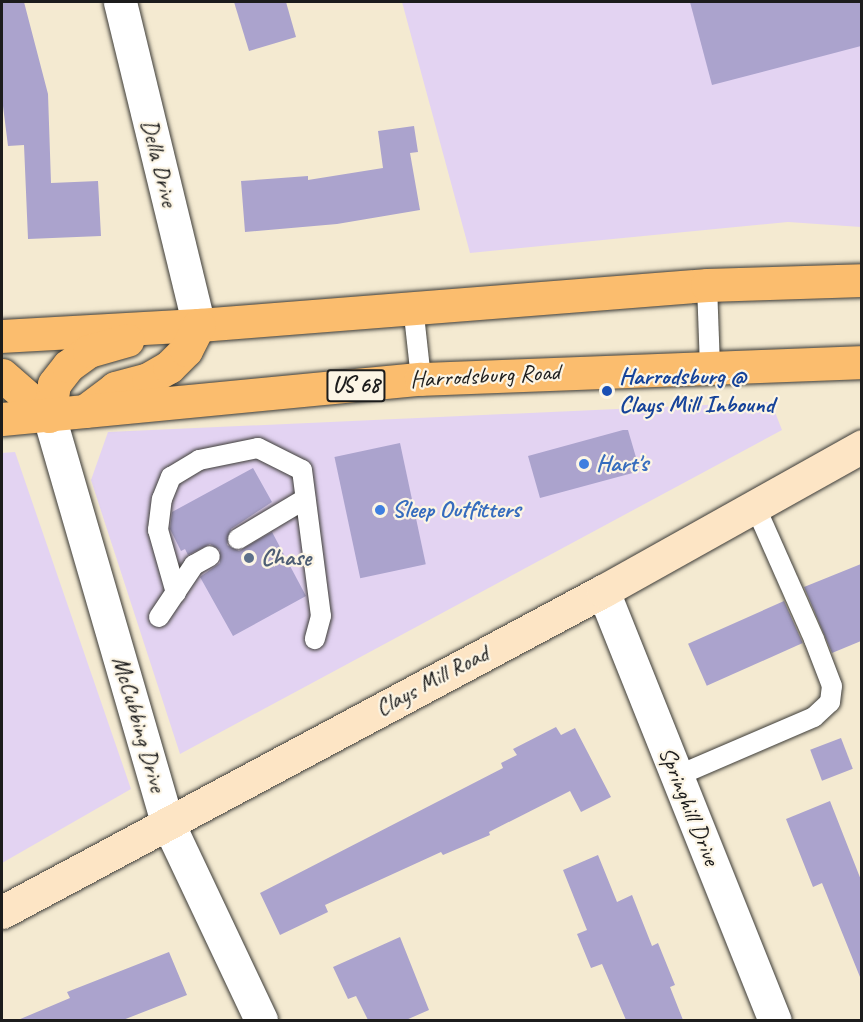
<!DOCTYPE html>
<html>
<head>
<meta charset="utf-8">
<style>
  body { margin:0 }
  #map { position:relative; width:863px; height:1022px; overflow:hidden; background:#f4ead1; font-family:Caveat,sans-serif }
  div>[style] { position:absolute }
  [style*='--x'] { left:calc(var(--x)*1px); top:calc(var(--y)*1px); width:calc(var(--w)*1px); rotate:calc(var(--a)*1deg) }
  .built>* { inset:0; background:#e3d3f2 }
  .building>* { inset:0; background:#aba3cd; transform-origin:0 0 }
  .roads { filter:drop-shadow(0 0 2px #3c3b37) drop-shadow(0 0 2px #3c3b37) }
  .service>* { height:20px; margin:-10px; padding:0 10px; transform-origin:10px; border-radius:10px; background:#fff }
  .minor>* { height:33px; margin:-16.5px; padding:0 16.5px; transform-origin:16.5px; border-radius:16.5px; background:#fff }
  .secondary>* { height:33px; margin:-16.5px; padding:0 16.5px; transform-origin:16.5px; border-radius:16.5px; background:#fde5c5 }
  .primary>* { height:33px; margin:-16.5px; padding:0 16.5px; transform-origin:16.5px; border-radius:16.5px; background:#fbbd6e }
  .dots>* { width:16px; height:16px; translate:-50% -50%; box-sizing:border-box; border:3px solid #fcf5e5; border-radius:50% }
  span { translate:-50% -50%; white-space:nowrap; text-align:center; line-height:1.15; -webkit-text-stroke:4.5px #fcf5e5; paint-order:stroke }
  .shield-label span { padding:2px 4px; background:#fcf5e5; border:2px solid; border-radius:4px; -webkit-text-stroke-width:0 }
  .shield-label { font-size:22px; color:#1c1c1c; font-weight:700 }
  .street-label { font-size:24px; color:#1c1c1c }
  .transit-label { font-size:24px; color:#164399; font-weight:700 }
  .left { translate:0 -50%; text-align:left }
  .shop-label { font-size:24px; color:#366cbe; font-weight:700 }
  .service-label { font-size:24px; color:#4e5e75; font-weight:700 }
  .frame { position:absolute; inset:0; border:3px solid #1c1c1c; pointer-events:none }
</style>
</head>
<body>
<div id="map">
  <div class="built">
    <div style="clip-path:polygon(402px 2px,861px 2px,861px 227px,788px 222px,470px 253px)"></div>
    <div style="clip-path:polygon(771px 402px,782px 430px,180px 754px,91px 480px,108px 432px)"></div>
    <div style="clip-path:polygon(15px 452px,131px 789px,2px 863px,2px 453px)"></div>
  </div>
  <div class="building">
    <div style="clip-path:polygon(2px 2px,24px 2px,48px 94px,51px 183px,98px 181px,101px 236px,28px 239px,24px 145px,8px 146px,2px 98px)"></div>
    <div style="clip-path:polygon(234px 2px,286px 2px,296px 37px,249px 51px)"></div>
    <div style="clip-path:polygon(690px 2px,861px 2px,861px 46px,712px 85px)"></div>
    <div style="clip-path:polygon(414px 126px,418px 152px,410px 153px,420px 210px,337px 224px,245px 232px,241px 181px,308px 176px,308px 180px,383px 168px,378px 131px)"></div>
    <div style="clip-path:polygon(623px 430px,628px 430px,640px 471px,540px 498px,528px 456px)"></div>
    <div style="left:400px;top:443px;width:124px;height:67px;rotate:78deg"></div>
    <div style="clip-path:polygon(253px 468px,272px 502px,231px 529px,227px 545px,239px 551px,272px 532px,306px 596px,233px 636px,200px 577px,220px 563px,220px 550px,210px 544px,188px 555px,185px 549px,181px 551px,170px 529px,172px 512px)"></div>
    <div style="clip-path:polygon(861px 564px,861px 641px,832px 653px,804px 587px)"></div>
    <div style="left:784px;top:601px;width:46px;height:105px;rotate:66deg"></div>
    <div style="clip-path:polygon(556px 727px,561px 735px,575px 728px,611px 797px,581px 812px,570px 791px,489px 832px,490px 835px,443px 855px,441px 852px,325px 905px,328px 912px,280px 935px,260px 893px,503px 768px,501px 763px,517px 755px,513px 749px)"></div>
    <div style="left:841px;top:738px;width:33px;height:33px;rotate:69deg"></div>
    <div style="clip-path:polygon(830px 801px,861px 880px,860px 977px,822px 883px,813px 887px,786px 819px)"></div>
    <div style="clip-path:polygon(598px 855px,617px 902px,632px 895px,652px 946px,658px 943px,675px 985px,670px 987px,683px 1020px,626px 1020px,602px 964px,591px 968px,577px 934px,587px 930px,563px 870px)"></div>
    <div style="clip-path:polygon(400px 937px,429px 1010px,406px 1020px,368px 1020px,356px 996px,348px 999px,333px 967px)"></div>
    <div style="clip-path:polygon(169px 952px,187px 995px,123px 1020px,18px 1020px,70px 998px,67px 992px)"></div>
  </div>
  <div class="roads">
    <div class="service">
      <div style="--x:707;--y:285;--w:80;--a:87.9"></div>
      <div style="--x:413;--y:306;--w:73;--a:83.7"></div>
      <div style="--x:238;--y:539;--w:78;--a:-30.8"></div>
      <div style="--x:176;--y:593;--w:66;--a:-105.9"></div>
      <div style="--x:158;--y:530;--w:31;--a:-83"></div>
      <div style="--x:162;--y:499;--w:24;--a:-68"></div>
      <div style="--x:171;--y:477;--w:33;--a:-31"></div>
      <div style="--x:199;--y:460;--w:60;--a:-11.5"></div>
      <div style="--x:258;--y:448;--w:49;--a:26.6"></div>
      <div style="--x:302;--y:470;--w:147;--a:82.6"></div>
      <div style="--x:321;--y:616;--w:24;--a:105"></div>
      <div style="--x:159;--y:617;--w:63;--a:-56.1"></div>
      <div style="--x:194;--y:565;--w:18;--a:-29"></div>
      <div style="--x:677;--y:776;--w:149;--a:-23.3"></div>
      <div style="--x:814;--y:717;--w:22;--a:-43"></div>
      <div style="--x:830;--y:702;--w:16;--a:-83"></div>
      <div style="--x:832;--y:686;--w:50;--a:-111"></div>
      <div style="--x:814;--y:639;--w:145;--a:-113.9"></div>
    </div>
    <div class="minor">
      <div style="--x:120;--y:2;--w:333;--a:76.3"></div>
      <div style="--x:49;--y:416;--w:422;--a:73.8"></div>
      <div style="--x:167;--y:821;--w:220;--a:64.7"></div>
      <div style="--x:603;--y:591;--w:462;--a:68.2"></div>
    </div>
    <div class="secondary">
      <div style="--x:2;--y:912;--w:681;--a:-28.11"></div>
      <div style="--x:603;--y:591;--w:297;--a:-29.2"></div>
    </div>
    <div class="primary">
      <div style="--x:2;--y:336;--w:197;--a:-3.2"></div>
      <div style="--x:199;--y:325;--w:510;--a:-4.5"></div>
      <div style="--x:707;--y:285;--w:155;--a:-1.8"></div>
      <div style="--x:2;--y:375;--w:62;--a:41.1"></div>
      <div style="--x:85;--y:411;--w:38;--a:-37"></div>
      <div style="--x:115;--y:388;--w:34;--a:-15"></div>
      <div style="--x:148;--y:379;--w:24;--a:-30"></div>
      <div style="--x:169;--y:367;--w:24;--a:-45"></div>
      <div style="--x:186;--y:350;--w:28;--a:-63"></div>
      <div style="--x:49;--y:416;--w:32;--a:-81"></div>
      <div style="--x:54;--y:384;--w:23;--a:-52"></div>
      <div style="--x:68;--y:366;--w:26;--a:-36"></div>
      <div style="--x:89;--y:351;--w:40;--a:-16"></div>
      <div style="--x:2;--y:419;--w:421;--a:-5.5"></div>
      <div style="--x:421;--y:379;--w:441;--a:-2.2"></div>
    </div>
  </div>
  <div class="dots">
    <div style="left:607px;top:391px;background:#1a4fb4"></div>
    <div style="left:584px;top:464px;background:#3f7fe0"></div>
    <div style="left:380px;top:510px;background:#3f7fe0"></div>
    <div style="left:249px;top:558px;background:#5c6f8a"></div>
  </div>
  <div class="shield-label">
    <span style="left:356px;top:386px">US 68</span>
  </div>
  <div class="street-label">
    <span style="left:159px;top:163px;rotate:76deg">Della Drive</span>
    <span style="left:485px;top:376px;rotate:-3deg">Harrodsburg Road</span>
    <span style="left:432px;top:681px;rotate:-28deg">Clays Mill Road</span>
    <span style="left:139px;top:724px;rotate:74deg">McCubbing Drive</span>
    <span style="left:689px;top:806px;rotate:68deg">Springhill Drive</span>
  </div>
  <div class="transit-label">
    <span class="left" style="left:619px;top:391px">Harrodsburg @<br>Clays Mill Inbound</span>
  </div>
  <div class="shop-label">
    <span class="left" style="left:596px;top:464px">Hart's</span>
    <span class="left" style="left:392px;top:510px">Sleep Outfitters</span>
  </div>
  <div class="service-label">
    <span class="left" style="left:261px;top:558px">Chase</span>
  </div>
  <div class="frame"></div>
</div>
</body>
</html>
